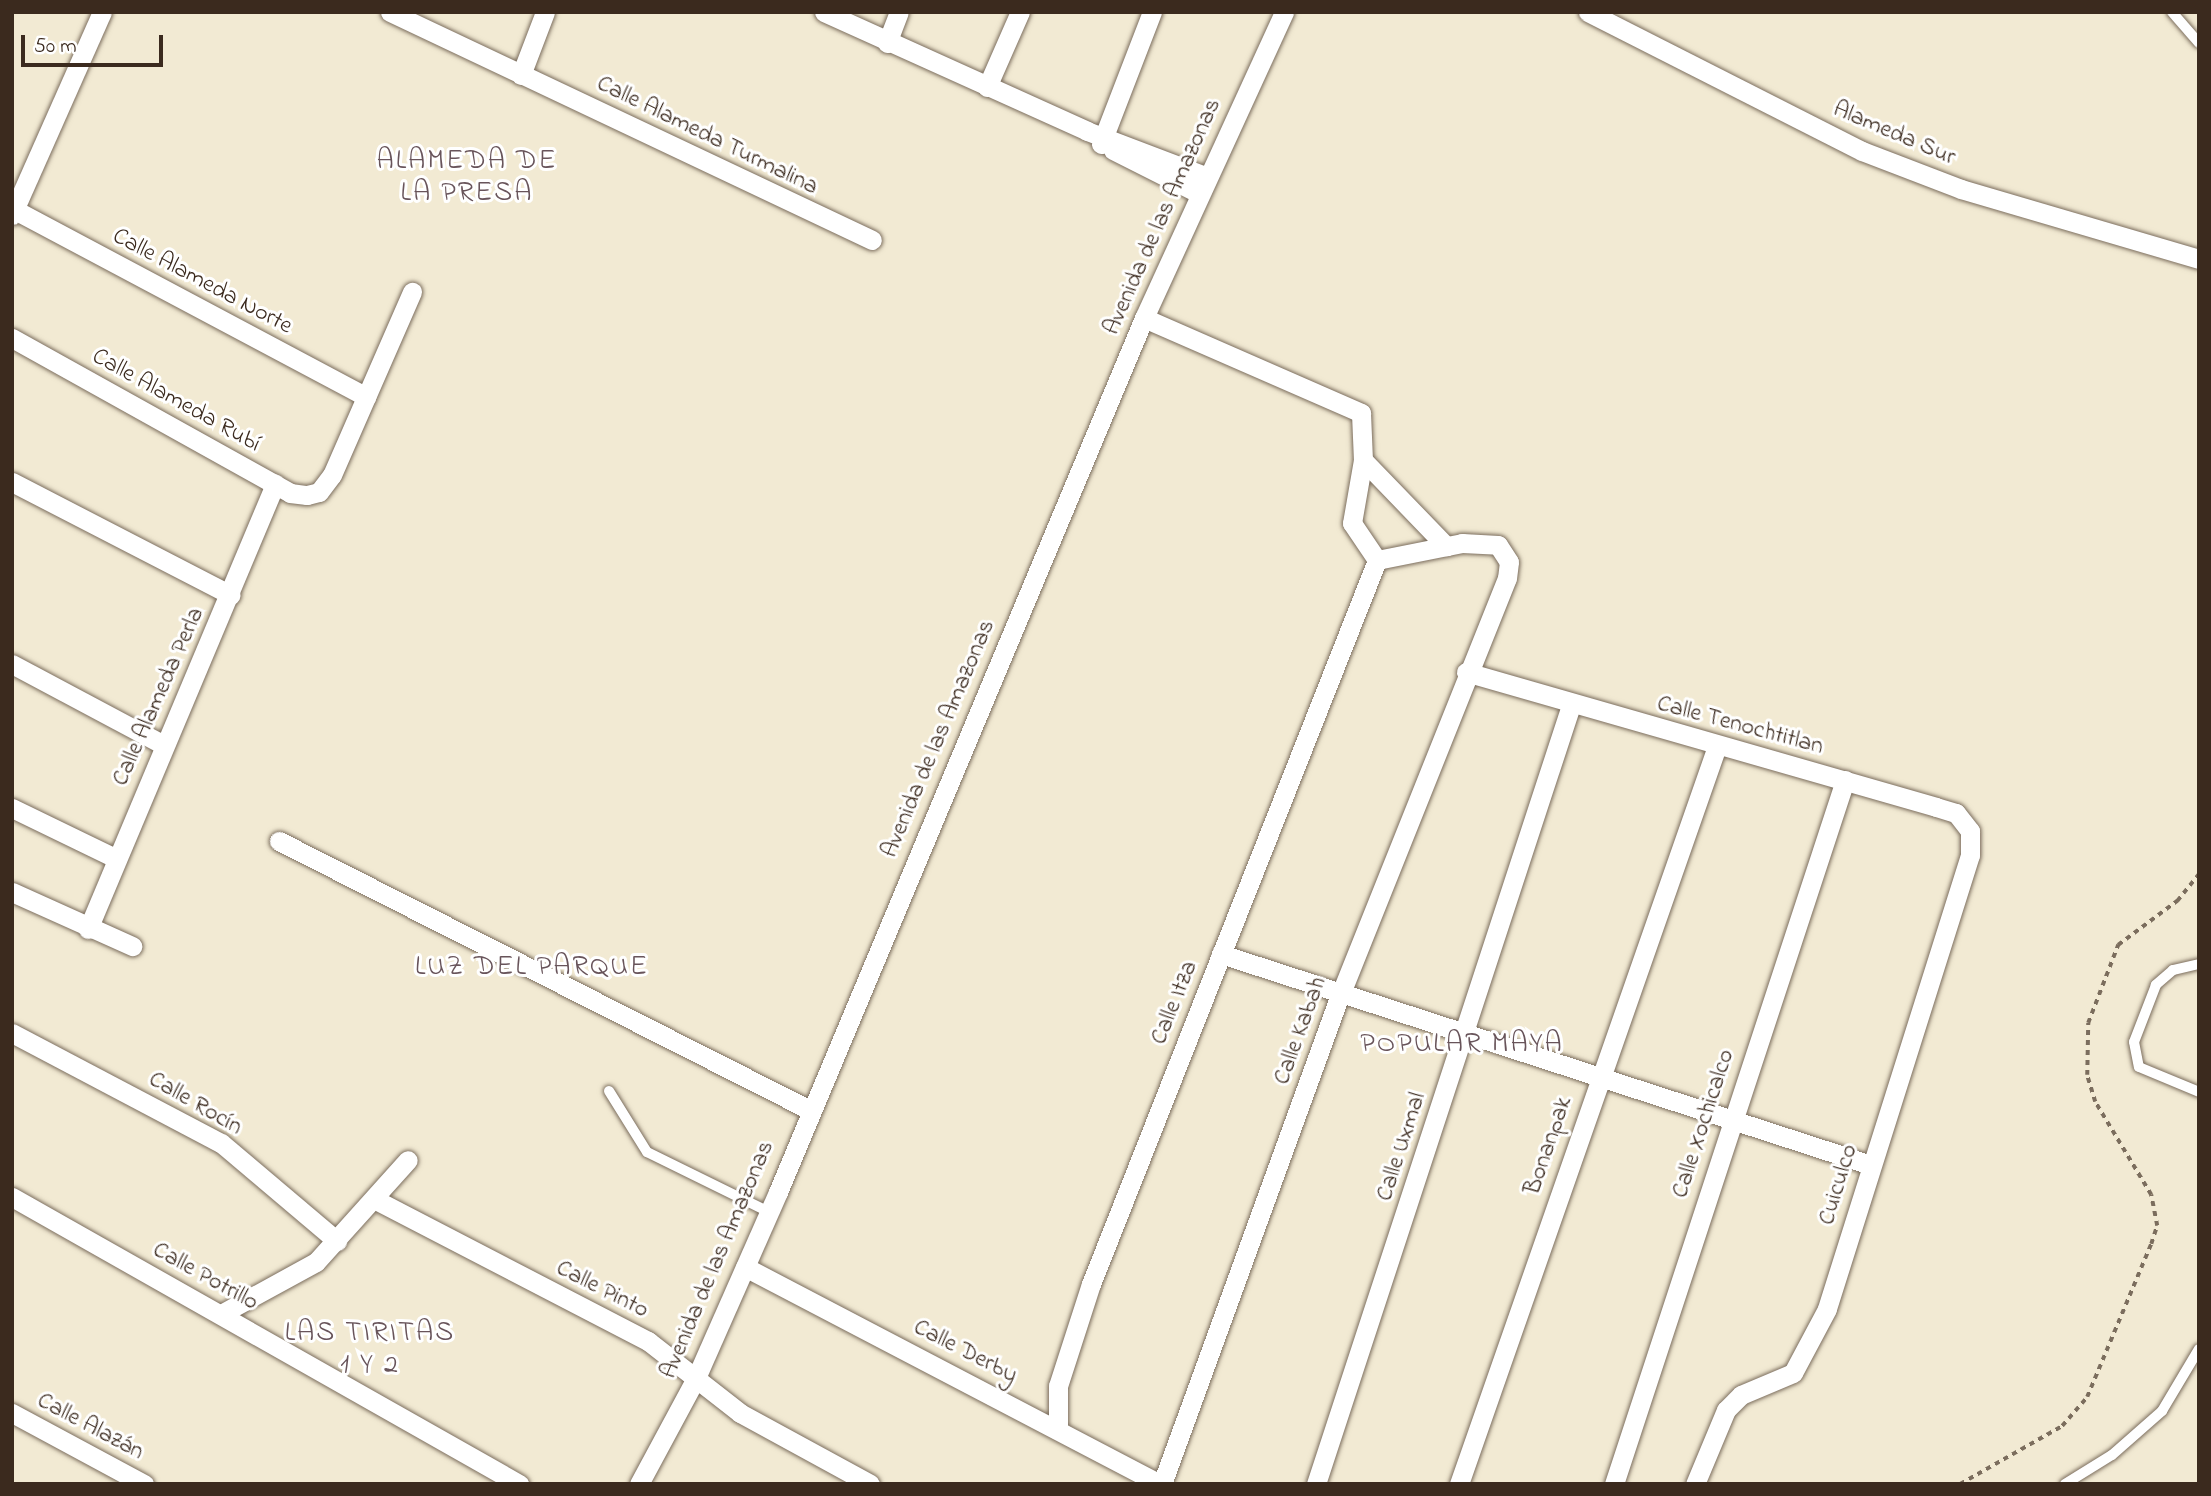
<!DOCTYPE html>
<html>
<head>
<meta charset="utf-8">
<style>
  body { margin:0 }
  #map { position:relative; width:2211px; height:1496px; overflow:hidden; background:#f2ead3; font-family:"Indie Flower",sans-serif }
  div>[style] { position:absolute }
  [style*='--x'] { left:calc(var(--x)*1px); top:calc(var(--y)*1px); width:calc(var(--w)*1px); rotate:calc(var(--a)*1deg) }
  .path>* { height:3.5px; margin-top:-1.75px; transform-origin:0; background:repeating-linear-gradient(90deg,#7b6d5d 0 5px,transparent 0 10px) }
  .roads { filter:drop-shadow(0 0 2px #7b6d5d) drop-shadow(0 0 2px #7b6d5d) }
  .service>* { height:10px; margin:-5px; padding:0 5px; transform-origin:5px; border-radius:5px; background:#fff }
  .minor>* { height:19px; margin:-9.5px; padding:0 9.5px; transform-origin:9.5px; border-radius:9.5px; background:#fff }
  span { translate:-50% -50%; white-space:nowrap; text-align:center; line-height:1.15; -webkit-text-stroke:6px #fff; paint-order:stroke }
  .street-label { font-size:24px; color:#3b2a1e }
  .quarter-label { font-size:28px; color:#68545a; letter-spacing:2px }
  .frame { position:absolute; inset:0; border:14px solid #3b2a1e; pointer-events:none }
  .scale { position:absolute; left:21px; top:35px; width:142px; height:32px; box-sizing:border-box; border:4px solid #3b2a1e; border-top:0; padding-left:9px; font-size:21px; line-height:24px; white-space:nowrap; color:#3b2a1e; -webkit-text-stroke:5px #fff; paint-order:stroke }
</style>
</head>
<body>
<div id="map">
  <div class="path">
    <div style="--x:1960;--y:1484;--w:117;--a:-29.6"></div>
    <div style="--x:2062;--y:1426;--w:38;--a:-49"></div>
    <div style="--x:2087;--y:1397;--w:166;--a:-67.3"></div>
    <div style="--x:2151;--y:1244;--w:19;--a:-72"></div>
    <div style="--x:2157;--y:1226;--w:32;--a:-101"></div>
    <div style="--x:2151;--y:1195;--w:109;--a:-121.1"></div>
    <div style="--x:2095;--y:1102;--w:28;--a:-107"></div>
    <div style="--x:2087;--y:1075;--w:52;--a:-88.9"></div>
    <div style="--x:2088;--y:1023;--w:84;--a:-69"></div>
    <div style="--x:2118;--y:945;--w:74;--a:-36.7"></div>
    <div style="--x:2177;--y:901;--w:35;--a:-51"></div>
  </div>
  <div class="roads">
    <div class="service">
      <div style="--x:2172;--y:12;--w:41;--a:48.9"></div>
      <div style="--x:2199;--y:964;--w:27;--a:167"></div>
      <div style="--x:2173;--y:970;--w:23;--a:139"></div>
      <div style="--x:2156;--y:985;--w:61;--a:111.1"></div>
      <div style="--x:2134;--y:1042;--w:25;--a:79"></div>
      <div style="--x:2139;--y:1067;--w:65;--a:22.6"></div>
      <div style="--x:609;--y:1091;--w:72;--a:58.1"></div>
      <div style="--x:647;--y:1152;--w:136;--a:26.2"></div>
      <div style="--x:2065;--y:1484;--w:55;--a:-31.7"></div>
      <div style="--x:2112;--y:1455;--w:67;--a:-41.3"></div>
      <div style="--x:2162;--y:1411;--w:72;--a:-59.2"></div>
    </div>
    <div class="minor">
      <div style="--x:390;--y:12;--w:533;--a:25.32"></div>
      <div style="--x:824;--y:12;--w:289;--a:24.3"></div>
      <div style="--x:1087;--y:131;--w:126;--a:20.9"></div>
      <div style="--x:1588;--y:12;--w:307;--a:26.9"></div>
      <div style="--x:1862;--y:151;--w:106;--a:21"></div>
      <div style="--x:1961;--y:189;--w:248;--a:16.4"></div>
      <div style="--x:887;--y:43;--w:33;--a:-69"></div>
      <div style="--x:521;--y:75;--w:67;--a:-69.1"></div>
      <div style="--x:987;--y:87;--w:82;--a:-66.3"></div>
      <div style="--x:1101;--y:144;--w:142;--a:-68.9"></div>
      <div style="--x:1113;--y:150;--w:95;--a:26.8"></div>
      <div style="--x:15;--y:210;--w:398;--a:28"></div>
      <div style="--x:12;--y:215;--w:222;--a:-66.1"></div>
      <div style="--x:1144;--y:318;--w:237;--a:23.6"></div>
      <div style="--x:1361;--y:413;--w:47;--a:87.6"></div>
      <div style="--x:1363;--y:460;--w:64;--a:99.9"></div>
      <div style="--x:1352;--y:523;--w:45;--a:56"></div>
      <div style="--x:12;--y:338;--w:318;--a:29.1"></div>
      <div style="--x:290;--y:493;--w:17;--a:7"></div>
      <div style="--x:307;--y:495;--w:12;--a:-14"></div>
      <div style="--x:319;--y:492;--w:21;--a:-53"></div>
      <div style="--x:332;--y:475;--w:200;--a:-66.4"></div>
      <div style="--x:1363;--y:460;--w:120;--a:46"></div>
      <div style="--x:12;--y:482;--w:246;--a:27.3"></div>
      <div style="--x:12;--y:664;--w:172;--a:28.1"></div>
      <div style="--x:1466;--y:672;--w:489;--a:16"></div>
      <div style="--x:1936;--y:807;--w:21;--a:17"></div>
      <div style="--x:1956;--y:813;--w:23;--a:52"></div>
      <div style="--x:1970;--y:831;--w:24;--a:90"></div>
      <div style="--x:1970;--y:855;--w:476;--a:107.5"></div>
      <div style="--x:1827;--y:1309;--w:72;--a:118"></div>
      <div style="--x:1793;--y:1373;--w:56;--a:157.1"></div>
      <div style="--x:1741;--y:1395;--w:21;--a:135"></div>
      <div style="--x:1726;--y:1410;--w:80;--a:112.7"></div>
      <div style="--x:12;--y:808;--w:114;--a:25.9"></div>
      <div style="--x:279;--y:841;--w:593;--a:26.87"></div>
      <div style="--x:12;--y:892;--w:132;--a:24.2"></div>
      <div style="--x:88;--y:929;--w:483;--a:-67.2"></div>
      <div style="--x:1221;--y:954;--w:683;--a:17.98"></div>
      <div style="--x:12;--y:1033;--w:236;--a:27.8"></div>
      <div style="--x:221;--y:1143;--w:152;--a:40.2"></div>
      <div style="--x:12;--y:1197;--w:583;--a:29.51"></div>
      <div style="--x:374;--y:1199;--w:309;--a:27.4"></div>
      <div style="--x:648;--y:1341;--w:117;--a:38"></div>
      <div style="--x:740;--y:1413;--w:148;--a:28.6"></div>
      <div style="--x:745;--y:1267;--w:468;--a:27.6"></div>
      <div style="--x:221;--y:1314;--w:108;--a:-28.7"></div>
      <div style="--x:316;--y:1262;--w:137;--a:-48"></div>
      <div style="--x:12;--y:1413;--w:150;--a:28.3"></div>
      <div style="--x:1058;--y:1428;--w:42;--a:-90"></div>
      <div style="--x:1058;--y:1386;--w:107;--a:-72.1"></div>
      <div style="--x:1091;--y:1284;--w:778;--a:-68.44"></div>
      <div style="--x:1377;--y:560;--w:87;--a:-11.3"></div>
      <div style="--x:1462;--y:543;--w:36;--a:3"></div>
      <div style="--x:1498;--y:545;--w:20;--a:57"></div>
      <div style="--x:1509;--y:562;--w:16;--a:97"></div>
      <div style="--x:1507;--y:578;--w:446;--a:111.8"></div>
      <div style="--x:1341;--y:992;--w:524;--a:109.99"></div>
      <div style="--x:639;--y:1484;--w:120;--a:-61.7"></div>
      <div style="--x:696;--y:1378;--w:203;--a:-66.2"></div>
      <div style="--x:778;--y:1192;--w:948;--a:-67.28"></div>
      <div style="--x:1144;--y:318;--w:337;--a:-65.4"></div>
      <div style="--x:1316;--y:1484;--w:820;--a:-71.87"></div>
      <div style="--x:1459;--y:1484;--w:782;--a:-70.73"></div>
      <div style="--x:1614;--y:1484;--w:741;--a:-71.83"></div>
    </div>
  </div>
  <div class="street-label">
    <span style="left:1894px;top:134px;rotate:23deg">Alameda Sur</span>
    <span style="left:707px;top:136px;rotate:26deg">Calle Alameda Turmalina</span>
    <span style="left:1163px;top:217px;rotate:-66deg">Avenida de las Amazonas</span>
    <span style="left:202px;top:282px;rotate:28deg">Calle Alameda Norte</span>
    <span style="left:176px;top:401px;rotate:29deg">Calle Alameda Rubí</span>
    <span style="left:159px;top:697px;rotate:-66deg">Calle Alameda Perla</span>
    <span style="left:1740px;top:726px;rotate:15deg">Calle Tenochtitlan</span>
    <span style="left:939px;top:739px;rotate:-67deg">Avenida de las Amazonas</span>
    <span style="left:1175px;top:1003px;rotate:-68deg">Calle Itza</span>
    <span style="left:1301px;top:1031px;rotate:-70deg">Calle Kabah</span>
    <span style="left:195px;top:1104px;rotate:30deg">Calle Rocín</span>
    <span style="left:1704px;top:1124px;rotate:-72deg">Calle Xochicalco</span>
    <span style="left:1549px;top:1146px;rotate:-71deg">Bonanpak</span>
    <span style="left:1402px;top:1147px;rotate:-72deg">Calle Uxmal</span>
    <span style="left:1839px;top:1185px;rotate:-73deg">Cuiculco</span>
    <span style="left:718px;top:1260px;rotate:-67deg">Avenida de las Amazonas</span>
    <span style="left:205px;top:1277px;rotate:29deg">Calle Potrillo</span>
    <span style="left:602px;top:1290px;rotate:27deg">Calle Pinto</span>
    <span style="left:965px;top:1352px;rotate:27deg">Calle Derby</span>
    <span style="left:90px;top:1427px;rotate:28deg">Calle Alazán</span>
  </div>
  <div class="quarter-label">
    <span style="left:467px;top:178px">ALAMEDA DE<br>LA PRESA</span>
    <span style="left:532px;top:968px">LUZ DEL PARQUE</span>
    <span style="left:1462px;top:1045px">POPULAR MAYA</span>
    <span style="left:370px;top:1350px">LAS TIRITAS<br>1 Y 2</span>
  </div>
  <div class="frame"></div>
  <div class="scale">50 m</div>
</div>
</body>
</html>
